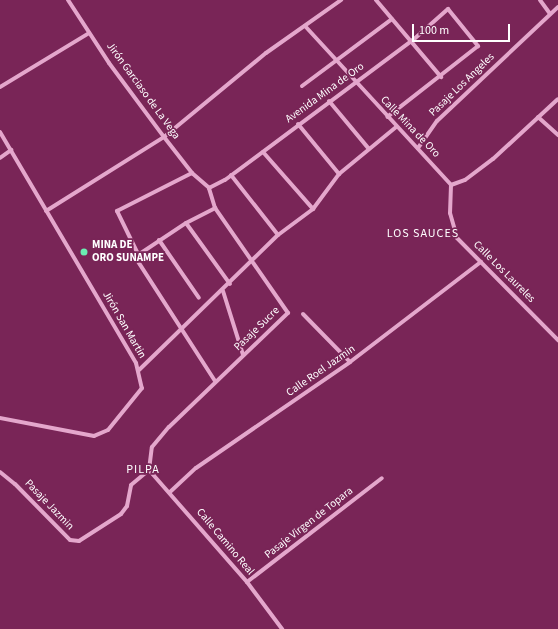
<!DOCTYPE html>
<html>
<head>
<meta charset="utf-8">
<style>
  body { margin:0 }
  #map { position:relative; width:558px; height:629px; overflow:hidden; background:#792557; font-family:"Source Sans 3",sans-serif }
  div>[style] { position:absolute }
  [style*='--x'] { left:calc(var(--x)*1px); top:calc(var(--y)*1px); width:calc(var(--w)*1px); rotate:calc(var(--a)*1deg) }
  .street>* { height:4px; margin:-2px; padding:0 2px; transform-origin:2px; border-radius:2px; background:#e4a7cc }
  .dots>* { width:11px; height:11px; translate:-50% -50%; box-sizing:border-box; border:2px solid #792557; border-radius:50% }
  span { translate:-50% -50%; white-space:nowrap; text-align:center; line-height:1.15; -webkit-text-stroke:3.5px #792557; paint-order:stroke }
  .street-label { font-size:11px; color:#fff }
  .poi-label { font-size:11px; color:#fff; font-weight:700 }
  .left { translate:0 -50%; text-align:left }
  .neighbourhood-label { font-size:12px; color:#fff; letter-spacing:1px }
  .scale { position:absolute; left:412px; top:24px; width:98px; height:18px; box-sizing:border-box; border:2px solid #fff; border-top:0; padding-left:5px; font-size:12px; line-height:14px; white-space:nowrap; color:#fff; -webkit-text-stroke:3px #792557; paint-order:stroke }
</style>
</head>
<body>
<div id="map">
  <div class="street">
    <div style="--x:68;--y:0;--w:75;--a:56.9"></div>
    <div style="--x:109;--y:63;--w:92;--a:53.4"></div>
    <div style="--x:164;--y:137;--w:46;--a:52.1"></div>
    <div style="--x:192;--y:173;--w:23;--a:41"></div>
    <div style="--x:376;--y:0;--w:101;--a:49.8"></div>
    <div style="--x:540;--y:0;--w:17;--a:54"></div>
    <div style="--x:305;--y:26;--w:216;--a:47.4"></div>
    <div style="--x:302;--y:86;--w:112;--a:-36.7"></div>
    <div style="--x:0;--y:87;--w:104;--a:-31.2"></div>
    <div style="--x:329;--y:101;--w:62;--a:50.2"></div>
    <div style="--x:538;--y:117;--w:27;--a:42"></div>
    <div style="--x:298;--y:124;--w:65;--a:50.6"></div>
    <div style="--x:0;--y:132;--w:268;--a:59.5"></div>
    <div style="--x:136;--y:363;--w:26;--a:77"></div>
    <div style="--x:142;--y:388;--w:54;--a:129"></div>
    <div style="--x:108;--y:430;--w:15;--a:157"></div>
    <div style="--x:94;--y:436;--w:96;--a:-169.2"></div>
    <div style="--x:418;--y:148;--w:33;--a:-55"></div>
    <div style="--x:437;--y:121;--w:166;--a:-43.3"></div>
    <div style="--x:263;--y:152;--w:76;--a:48.7"></div>
    <div style="--x:0;--y:158;--w:14;--a:-36"></div>
    <div style="--x:231;--y:175;--w:76;--a:51.9"></div>
    <div style="--x:451;--y:185;--w:28;--a:92"></div>
    <div style="--x:450;--y:213;--w:26;--a:74"></div>
    <div style="--x:457;--y:238;--w:144;--a:45.3"></div>
    <div style="--x:451;--y:185;--w:15;--a:-20"></div>
    <div style="--x:465;--y:180;--w:35;--a:-37"></div>
    <div style="--x:493;--y:159;--w:88;--a:-42.7"></div>
    <div style="--x:209;--y:188;--w:18;--a:-27"></div>
    <div style="--x:225;--y:180;--w:234;--a:-36.7"></div>
    <div style="--x:413;--y:40;--w:47;--a:-41.5"></div>
    <div style="--x:448;--y:9;--w:48;--a:51"></div>
    <div style="--x:478;--y:46;--w:115;--a:142"></div>
    <div style="--x:46;--y:211;--w:139;--a:-32.1"></div>
    <div style="--x:164;--y:137;--w:132;--a:-39.5"></div>
    <div style="--x:266;--y:53;--w:92;--a:-35.2"></div>
    <div style="--x:186;--y:223;--w:75;--a:54.2"></div>
    <div style="--x:159;--y:240;--w:70;--a:55.4"></div>
    <div style="--x:138;--y:254;--w:48;--a:-116"></div>
    <div style="--x:117;--y:211;--w:84;--a:-26.9"></div>
    <div style="--x:223;--y:291;--w:67;--a:72.6"></div>
    <div style="--x:303;--y:314;--w:67;--a:45.6"></div>
    <div style="--x:139;--y:370;--w:194;--a:-44.2"></div>
    <div style="--x:278;--y:235;--w:44;--a:-36.6"></div>
    <div style="--x:313;--y:209;--w:44;--a:-53.4"></div>
    <div style="--x:339;--y:174;--w:74;--a:-39.5"></div>
    <div style="--x:215;--y:381;--w:148;--a:-122.8"></div>
    <div style="--x:135;--y:257;--w:61;--a:-33.7"></div>
    <div style="--x:186;--y:223;--w:33;--a:-27"></div>
    <div style="--x:149;--y:470;--w:23;--a:-83"></div>
    <div style="--x:152;--y:447;--w:26;--a:-50"></div>
    <div style="--x:169;--y:427;--w:165;--a:-43.8"></div>
    <div style="--x:288;--y:313;--w:128;--a:-124.8"></div>
    <div style="--x:215;--y:208;--w:21;--a:-107"></div>
    <div style="--x:149;--y:470;--w:149;--a:48.8"></div>
    <div style="--x:247;--y:582;--w:59;--a:53.3"></div>
    <div style="--x:0;--y:472;--w:19;--a:39"></div>
    <div style="--x:15;--y:484;--w:78;--a:45.5"></div>
    <div style="--x:70;--y:540;--w:9;--a:6"></div>
    <div style="--x:79;--y:541;--w:50;--a:-32.7"></div>
    <div style="--x:121;--y:514;--w:10;--a:-53"></div>
    <div style="--x:127;--y:506;--w:21;--a:-79"></div>
    <div style="--x:131;--y:485;--w:23;--a:-40"></div>
    <div style="--x:170;--y:492;--w:35;--a:-43"></div>
    <div style="--x:196;--y:468;--w:187;--a:-34.5"></div>
    <div style="--x:350;--y:362;--w:165;--a:-37.4"></div>
    <div style="--x:247;--y:582;--w:170;--a:-37.6"></div>
  </div>
  <div class="dots">
    <div style="left:84px;top:252px;background:#6bedb2"></div>
  </div>
  <div class="street-label">
    <span style="left:462px;top:85px;rotate:-44deg">Pasaje Los Angeles</span>
    <span style="left:143px;top:91px;rotate:54deg">Jirón Garciaso de La Vega</span>
    <span style="left:325px;top:93px;rotate:-36deg">Avenida Mina de Oro</span>
    <span style="left:410px;top:127px;rotate:46deg">Calle Mina de Oro</span>
    <span style="left:504px;top:272px;rotate:45deg">Calle Los Laureles</span>
    <span style="left:124px;top:325px;rotate:60deg">Jirón San Martin</span>
    <span style="left:257px;top:329px;rotate:-44deg">Pasaje Sucre</span>
    <span style="left:321px;top:371px;rotate:-35deg">Calle Roel Jazmin</span>
    <span style="left:49px;top:505px;rotate:46deg">Pasaje Jazmin</span>
    <span style="left:309px;top:523px;rotate:-38deg">Pasaje Virgen de Topara</span>
    <span style="left:225px;top:542px;rotate:50deg">Calle Camino Real</span>
  </div>
  <div class="poi-label">
    <span class="left" style="left:92px;top:252px">MINA DE<br>ORO SUNAMPE</span>
  </div>
  <div class="neighbourhood-label">
    <span style="left:423px;top:234px">LOS SAUCES</span>
    <span style="left:143px;top:470px">PILPA</span>
  </div>
  <div class="scale">100 m</div>
</div>
</body>
</html>
